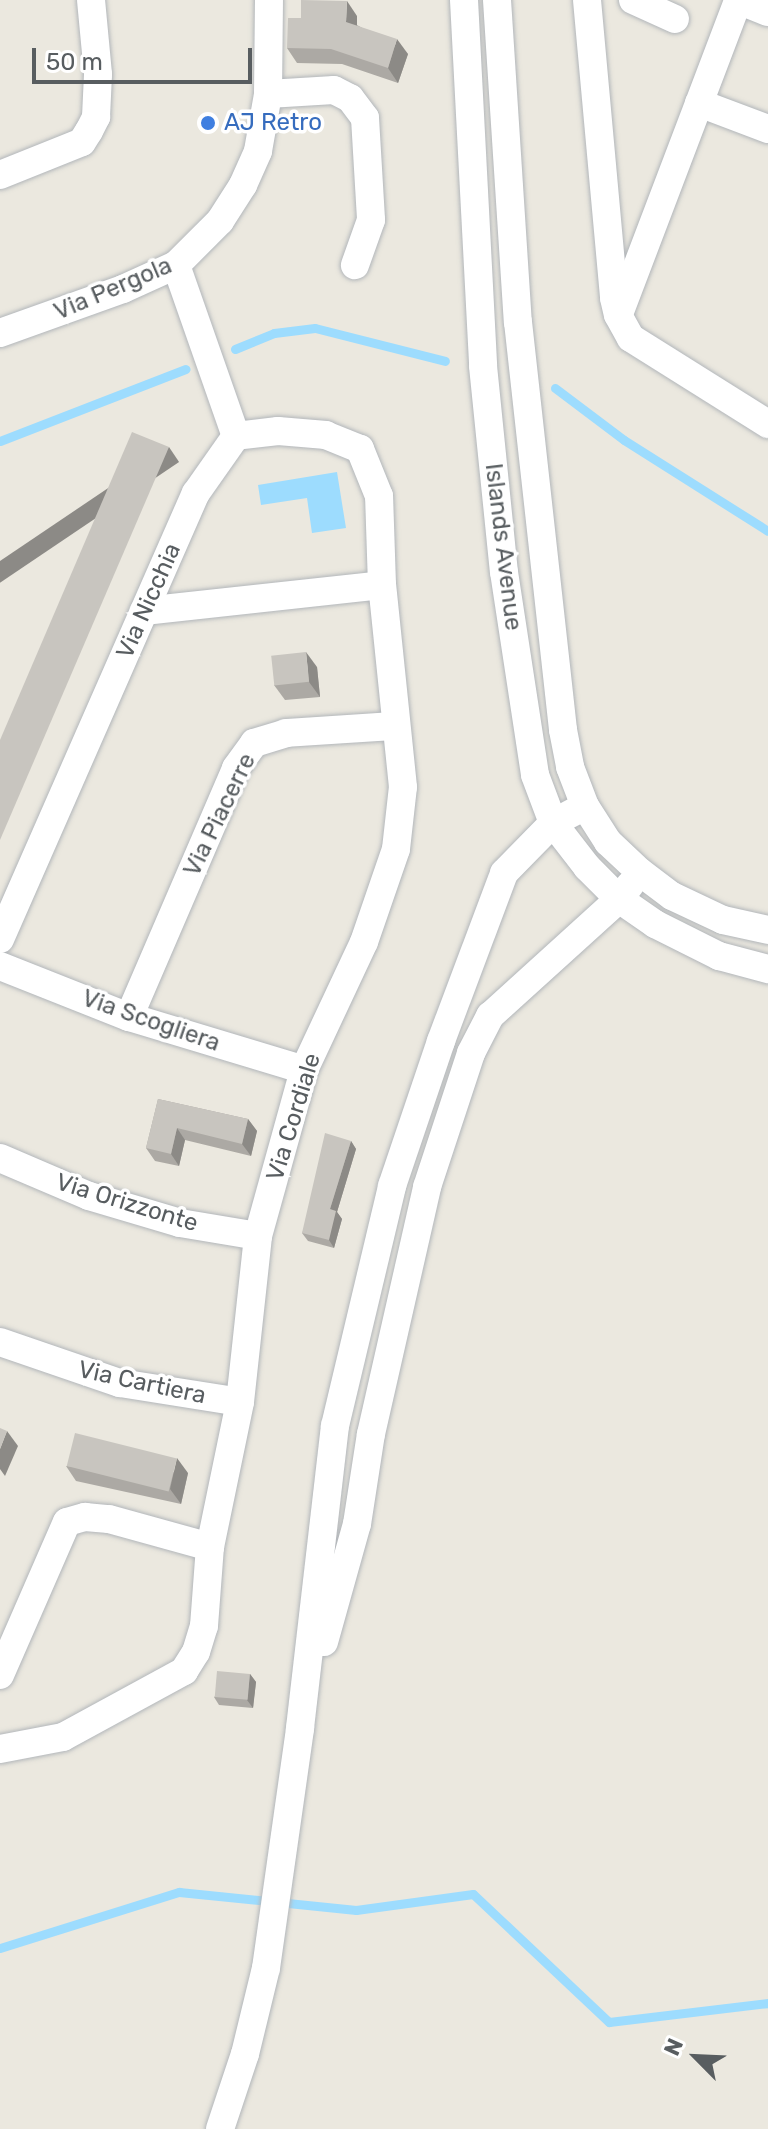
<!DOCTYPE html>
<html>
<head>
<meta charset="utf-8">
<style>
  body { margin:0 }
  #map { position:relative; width:768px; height:2129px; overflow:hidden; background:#ebe8df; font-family:Rubik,sans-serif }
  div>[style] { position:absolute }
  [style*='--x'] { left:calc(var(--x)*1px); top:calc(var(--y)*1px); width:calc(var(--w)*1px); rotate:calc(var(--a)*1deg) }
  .water>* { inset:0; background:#9ddcfe }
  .stream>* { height:9px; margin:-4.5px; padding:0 4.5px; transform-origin:4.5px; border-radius:4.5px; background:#9ddcfe }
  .roads { filter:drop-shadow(0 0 2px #b2b6ba) drop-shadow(0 0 2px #b2b6ba) }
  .minor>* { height:28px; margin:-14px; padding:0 14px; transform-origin:14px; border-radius:14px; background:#fff }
  .wall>* { inset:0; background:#aca9a4 }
  .shaded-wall>* { inset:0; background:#8c8a86; transform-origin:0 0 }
  .building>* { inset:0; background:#c8c5bf; transform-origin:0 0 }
  .dots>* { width:22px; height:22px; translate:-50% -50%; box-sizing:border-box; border:4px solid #fff; border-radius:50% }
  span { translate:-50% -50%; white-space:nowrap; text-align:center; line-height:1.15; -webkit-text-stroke:7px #fff; paint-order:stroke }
  .shop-label { font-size:24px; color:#366cbe }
  .left { translate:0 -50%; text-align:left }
  .street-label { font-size:24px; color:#585d60 }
  .north { position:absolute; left:656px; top:2017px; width:80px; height:80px; -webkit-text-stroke:6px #fff; paint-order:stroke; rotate:294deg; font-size:22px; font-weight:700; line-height:32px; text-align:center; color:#585d60 }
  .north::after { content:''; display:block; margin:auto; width:28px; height:36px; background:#585d60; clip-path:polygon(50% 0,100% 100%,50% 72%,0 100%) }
  .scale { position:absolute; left:32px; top:48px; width:220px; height:36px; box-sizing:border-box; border:4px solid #585d60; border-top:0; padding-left:10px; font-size:24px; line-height:28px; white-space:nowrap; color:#585d60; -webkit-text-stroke:6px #fff; paint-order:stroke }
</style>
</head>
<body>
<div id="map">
  <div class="water">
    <div style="clip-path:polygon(337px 472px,346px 528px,312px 533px,307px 498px,261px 505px,258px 485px)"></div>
  </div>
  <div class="stream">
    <div style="--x:235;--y:349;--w:42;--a:-22.3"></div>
    <div style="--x:274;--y:333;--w:41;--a:-7"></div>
    <div style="--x:315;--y:328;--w:134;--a:14.2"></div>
    <div style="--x:555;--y:388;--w:86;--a:37"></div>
    <div style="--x:624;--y:440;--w:170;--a:32.3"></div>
    <div style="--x:0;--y:441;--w:199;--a:-21.2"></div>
    <div style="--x:0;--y:1948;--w:188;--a:-17.4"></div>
    <div style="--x:179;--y:1892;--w:178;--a:5.8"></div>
    <div style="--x:356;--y:1910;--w:118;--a:-7.8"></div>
    <div style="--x:473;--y:1894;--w:187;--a:43.3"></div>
    <div style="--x:609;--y:2022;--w:160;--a:-6.8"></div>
  </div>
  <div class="roads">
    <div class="minor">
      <div style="--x:464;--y:0;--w:366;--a:87"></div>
      <div style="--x:483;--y:366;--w:207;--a:84.2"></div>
      <div style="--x:504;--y:572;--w:205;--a:81.3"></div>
      <div style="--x:535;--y:775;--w:51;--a:69.4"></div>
      <div style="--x:553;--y:823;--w:56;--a:52.3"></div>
      <div style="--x:587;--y:867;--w:45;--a:45"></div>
      <div style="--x:619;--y:899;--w:44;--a:34.8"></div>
      <div style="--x:655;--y:924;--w:72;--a:26.6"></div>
      <div style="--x:719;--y:956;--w:51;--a:14.9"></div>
      <div style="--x:497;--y:0;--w:323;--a:86.3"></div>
      <div style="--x:518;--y:322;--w:410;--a:83.7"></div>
      <div style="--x:563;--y:730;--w:38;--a:79"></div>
      <div style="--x:570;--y:767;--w:42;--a:69"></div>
      <div style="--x:585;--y:806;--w:43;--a:57.4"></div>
      <div style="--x:608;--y:842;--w:44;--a:43.2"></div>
      <div style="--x:640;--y:872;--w:40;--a:37"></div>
      <div style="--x:672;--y:896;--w:56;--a:25.2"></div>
      <div style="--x:723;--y:920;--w:46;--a:12.5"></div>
      <div style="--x:587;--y:0;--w:299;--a:84.8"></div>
      <div style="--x:614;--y:298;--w:17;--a:77"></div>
      <div style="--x:618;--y:315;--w:26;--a:61"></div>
      <div style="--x:631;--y:338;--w:162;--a:32.1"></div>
      <div style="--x:633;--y:0;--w:46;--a:24.3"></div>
      <div style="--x:738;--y:0;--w:32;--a:22"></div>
      <div style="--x:268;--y:94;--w:66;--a:-3.5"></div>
      <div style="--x:334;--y:90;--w:18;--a:27"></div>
      <div style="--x:350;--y:98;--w:25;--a:53"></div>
      <div style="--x:365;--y:118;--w:102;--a:86.6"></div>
      <div style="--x:371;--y:220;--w:48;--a:109.6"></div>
      <div style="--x:699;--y:103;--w:74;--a:20.6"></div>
      <div style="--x:0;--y:175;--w:88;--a:-21.9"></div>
      <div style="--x:82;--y:142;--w:13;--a:-58"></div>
      <div style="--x:89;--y:131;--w:16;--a:-63"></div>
      <div style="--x:96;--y:117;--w:43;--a:-87.3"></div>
      <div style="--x:98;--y:74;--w:74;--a:-95.4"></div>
      <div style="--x:176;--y:265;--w:181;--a:70.7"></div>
      <div style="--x:619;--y:314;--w:336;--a:-69.2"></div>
      <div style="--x:0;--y:333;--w:131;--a:-19.7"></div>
      <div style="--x:123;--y:289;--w:58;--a:-24.4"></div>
      <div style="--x:176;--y:265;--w:62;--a:-45"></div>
      <div style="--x:220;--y:221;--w:43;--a:-57.4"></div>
      <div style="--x:243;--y:185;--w:37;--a:-66"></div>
      <div style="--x:258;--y:151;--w:58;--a:-80"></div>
      <div style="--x:268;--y:94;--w:94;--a:-89.4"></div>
      <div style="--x:144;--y:611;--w:239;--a:-6.2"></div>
      <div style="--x:0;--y:939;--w:487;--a:-66.3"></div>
      <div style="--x:196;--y:493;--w:70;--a:-54.9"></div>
      <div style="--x:0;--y:966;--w:139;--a:21.6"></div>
      <div style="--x:129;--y:1017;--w:183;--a:16.8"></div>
      <div style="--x:129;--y:1017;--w:271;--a:-66.7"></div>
      <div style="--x:236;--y:768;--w:31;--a:-54"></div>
      <div style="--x:254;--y:743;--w:34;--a:-17"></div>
      <div style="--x:286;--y:733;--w:109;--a:-3.7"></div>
      <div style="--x:0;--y:1158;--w:97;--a:23.1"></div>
      <div style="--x:89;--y:1196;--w:95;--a:16.5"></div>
      <div style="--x:180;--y:1223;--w:79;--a:9.5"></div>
      <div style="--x:0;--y:1342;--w:127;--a:18.9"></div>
      <div style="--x:120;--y:1383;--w:121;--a:9"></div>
      <div style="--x:324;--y:1642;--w:123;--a:-74.4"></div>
      <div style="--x:357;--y:1524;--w:91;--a:-81.2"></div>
      <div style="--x:371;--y:1434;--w:253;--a:-77.2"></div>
      <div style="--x:427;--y:1187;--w:141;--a:-71.8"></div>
      <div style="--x:471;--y:1053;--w:42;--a:-62.8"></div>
      <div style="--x:490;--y:1016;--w:174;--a:-42.2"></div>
      <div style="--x:619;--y:899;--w:18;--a:-52"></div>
      <div style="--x:0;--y:1675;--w:167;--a:-66.4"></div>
      <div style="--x:67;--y:1522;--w:19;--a:-16"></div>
      <div style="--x:85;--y:1517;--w:24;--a:5"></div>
      <div style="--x:109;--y:1519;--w:105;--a:15.5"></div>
      <div style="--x:0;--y:1749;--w:64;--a:-10.8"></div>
      <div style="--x:63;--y:1737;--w:138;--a:-28.6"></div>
      <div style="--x:184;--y:1671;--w:22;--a:-58"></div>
      <div style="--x:196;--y:1652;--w:27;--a:-73"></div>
      <div style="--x:204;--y:1626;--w:79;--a:-85.7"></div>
      <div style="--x:210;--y:1547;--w:148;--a:-78.3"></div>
      <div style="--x:240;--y:1402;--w:167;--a:-83.8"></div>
      <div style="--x:258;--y:1236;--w:172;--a:-74.5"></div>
      <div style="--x:304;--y:1070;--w:141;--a:-64.9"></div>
      <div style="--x:364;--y:942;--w:98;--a:-71"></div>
      <div style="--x:396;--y:849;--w:62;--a:-83.6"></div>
      <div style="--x:403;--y:787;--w:203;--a:-95.9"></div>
      <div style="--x:382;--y:585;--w:89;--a:-91.9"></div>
      <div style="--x:379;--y:496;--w:51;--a:-112"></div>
      <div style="--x:360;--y:449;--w:37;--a:-158"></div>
      <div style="--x:326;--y:435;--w:48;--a:-175.2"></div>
      <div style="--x:278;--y:431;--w:42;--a:173.2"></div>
      <div style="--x:220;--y:2129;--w:79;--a:-71.6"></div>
      <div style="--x:245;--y:2054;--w:89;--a:-76.3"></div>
      <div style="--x:266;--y:1968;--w:242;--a:-81.9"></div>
      <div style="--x:300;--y:1728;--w:304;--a:-83.4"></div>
      <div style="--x:335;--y:1426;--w:247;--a:-76.6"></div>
      <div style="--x:392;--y:1186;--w:153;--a:-71.3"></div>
      <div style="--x:441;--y:1041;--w:179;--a:-69.4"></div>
      <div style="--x:504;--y:873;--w:70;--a:-45.6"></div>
      <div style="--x:553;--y:823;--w:36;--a:-28"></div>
    </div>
  </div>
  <div class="wall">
    <div style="clip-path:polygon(357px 16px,357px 25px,408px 54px,398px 83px,342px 64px,297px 63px,287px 48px)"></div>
    <div style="clip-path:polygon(317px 667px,320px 697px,285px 700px,274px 685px)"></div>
    <div style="clip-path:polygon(158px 1099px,248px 1119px,257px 1131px,251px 1156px,185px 1140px,179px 1166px,155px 1161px,146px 1148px)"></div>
    <div style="clip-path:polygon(351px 1141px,356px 1149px,337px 1212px,342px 1219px,334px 1248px,308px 1241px,302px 1233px)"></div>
    <div style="clip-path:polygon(66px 1466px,188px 1473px,181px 1504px,76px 1481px)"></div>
    <div style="clip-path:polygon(250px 1674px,256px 1682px,253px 1708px,219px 1705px,214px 1697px)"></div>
  </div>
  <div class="shaded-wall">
    <div style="clip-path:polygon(347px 1px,357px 16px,357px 37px,346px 22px)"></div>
    <div style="clip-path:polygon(397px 39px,408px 54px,398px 83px,388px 68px)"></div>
    <div style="left:169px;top:447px;width:18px;height:428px;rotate:56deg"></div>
    <div style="clip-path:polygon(306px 652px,317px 667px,320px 697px,309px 682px)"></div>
    <div style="clip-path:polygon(248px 1119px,257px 1131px,251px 1156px,242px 1144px)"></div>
    <div style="clip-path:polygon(177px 1128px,185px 1140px,179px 1166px,171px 1154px)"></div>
    <div style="clip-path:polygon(351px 1141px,356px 1149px,337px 1212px,342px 1219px,334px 1248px,329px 1240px,330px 1209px)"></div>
    <div style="clip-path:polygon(7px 1431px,18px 1446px,5px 1476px,0 1469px,0 1449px)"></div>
    <div style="clip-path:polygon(177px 1458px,188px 1473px,181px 1504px,170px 1489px)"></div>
    <div style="clip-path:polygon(250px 1674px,256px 1682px,253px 1708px,247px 1700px)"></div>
  </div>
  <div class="building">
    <div style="clip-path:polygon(301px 0,347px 1px,346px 22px,397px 39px,388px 68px,331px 49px,287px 48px,288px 18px,301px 18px)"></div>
    <div style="clip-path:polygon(132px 432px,169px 447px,0 840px,0 740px)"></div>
    <div style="left:306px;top:652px;width:30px;height:35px;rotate:84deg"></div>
    <div style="clip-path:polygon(158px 1099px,248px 1119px,242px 1144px,177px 1128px,171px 1154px,146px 1148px)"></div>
    <div style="clip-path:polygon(325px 1133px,351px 1141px,330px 1209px,336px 1211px,329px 1240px,302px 1233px)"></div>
    <div style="clip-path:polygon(0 1428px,7px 1431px,0 1449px)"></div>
    <div style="left:75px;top:1433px;width:105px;height:34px;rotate:14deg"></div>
    <div style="left:217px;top:1671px;width:33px;height:26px;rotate:5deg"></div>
  </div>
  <div class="dots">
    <div style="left:208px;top:123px;background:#3f7fe0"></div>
  </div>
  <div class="shop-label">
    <span class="left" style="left:224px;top:123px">AJ Retro</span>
  </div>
  <div class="street-label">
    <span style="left:113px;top:289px;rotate:-23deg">Via Pergola</span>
    <span style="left:503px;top:547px;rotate:83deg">Islands Avenue</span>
    <span style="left:149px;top:601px;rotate:-66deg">Via Nicchia</span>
    <span style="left:220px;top:815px;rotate:-64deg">Via Piacerre</span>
    <span style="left:151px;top:1021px;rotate:19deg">Via Scogliera</span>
    <span style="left:294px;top:1117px;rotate:-73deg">Via Cordiale</span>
    <span style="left:127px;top:1203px;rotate:17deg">Via Orizzonte</span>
    <span style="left:142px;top:1383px;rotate:12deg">Via Cartiera</span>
  </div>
  <div class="north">N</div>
  <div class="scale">50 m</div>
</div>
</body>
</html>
